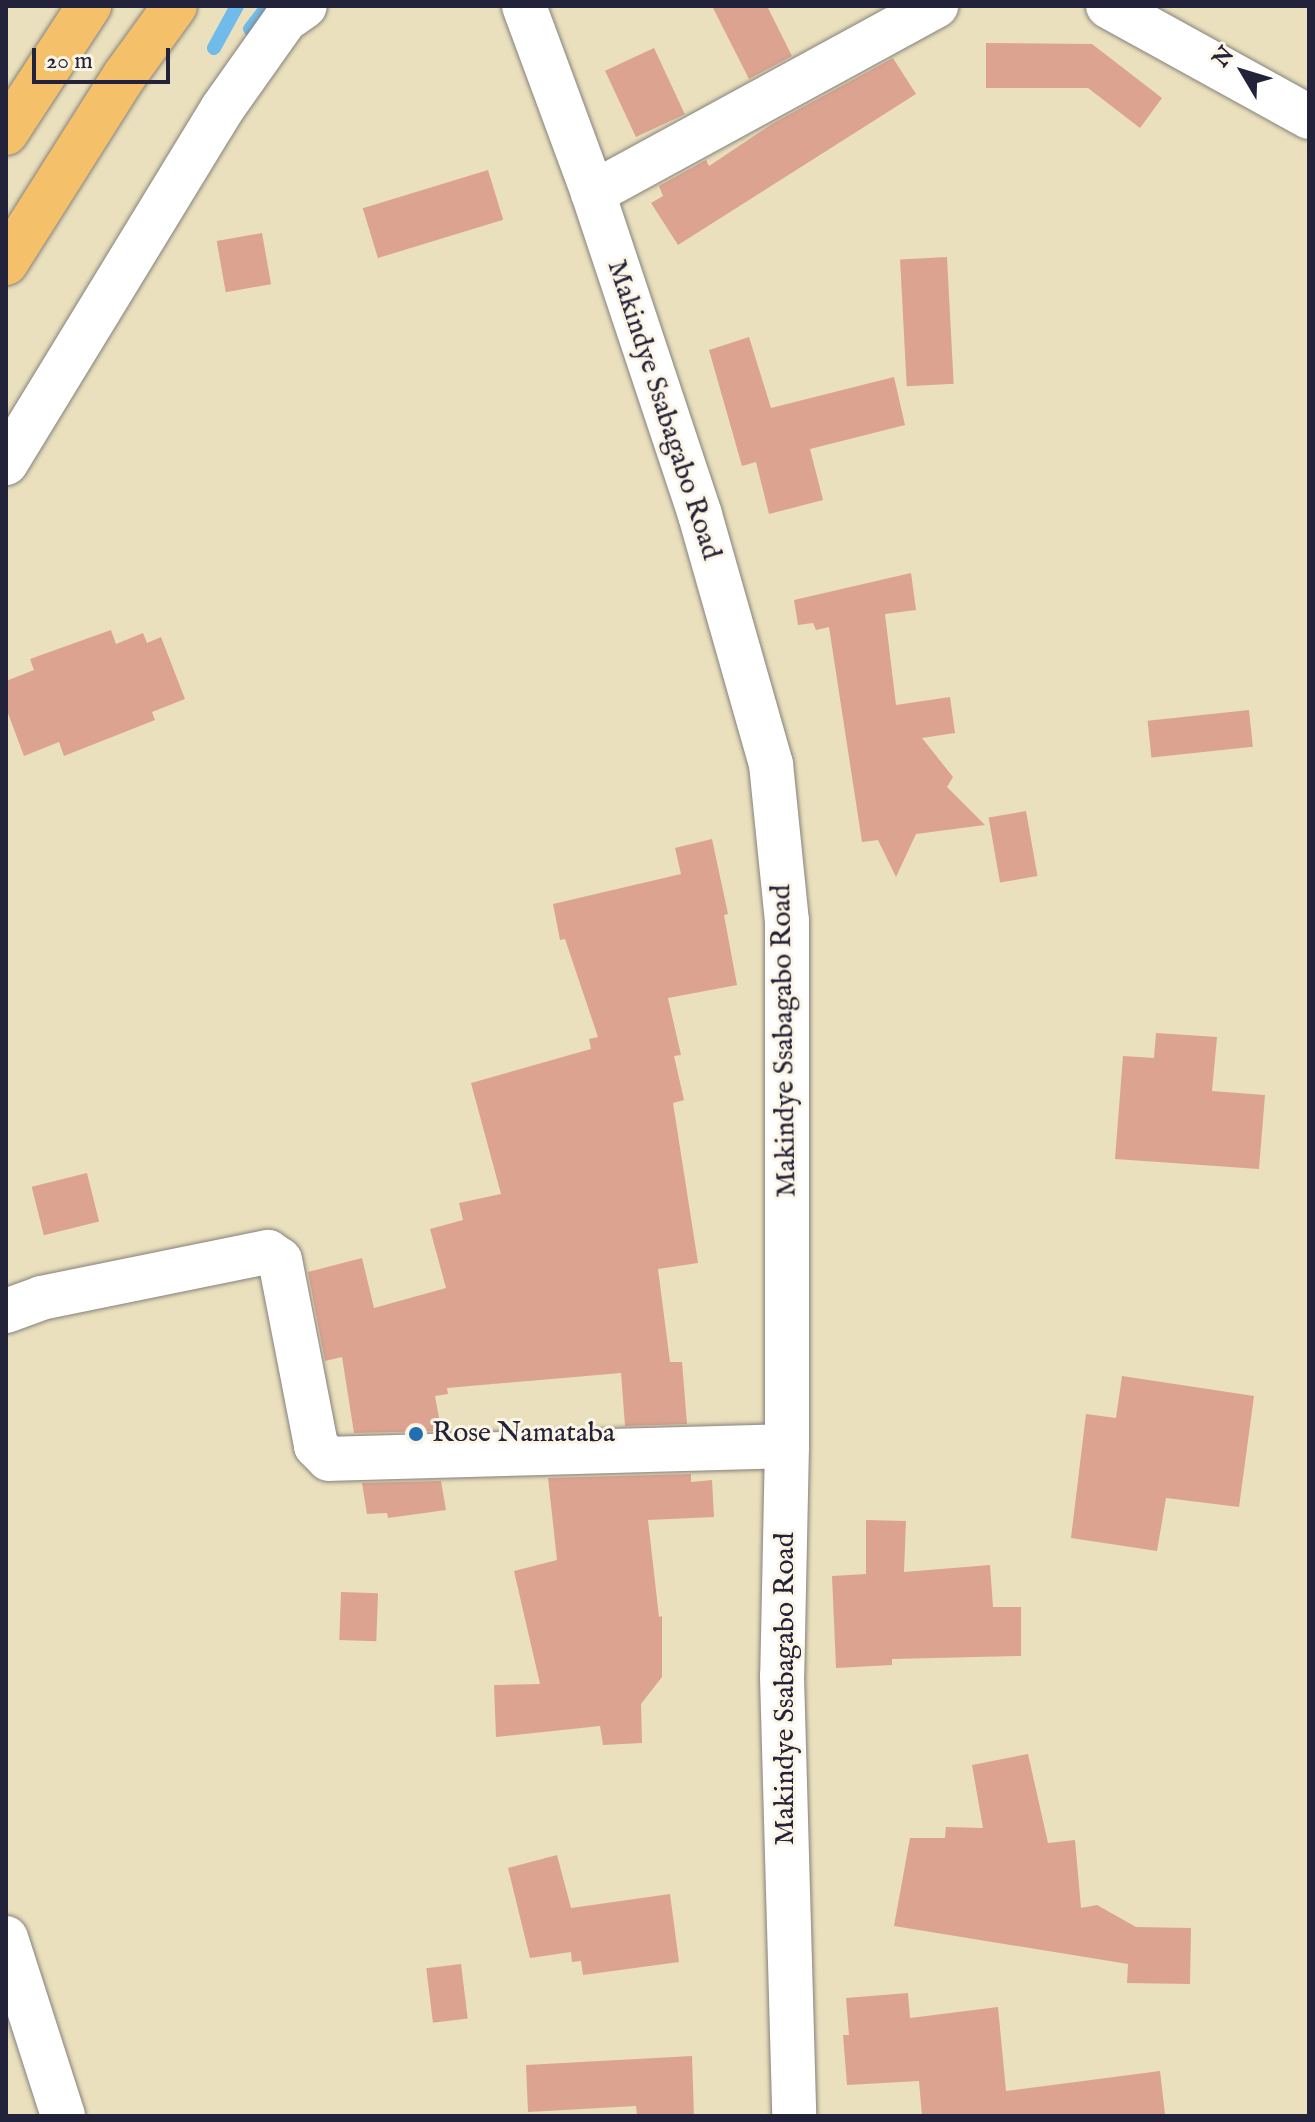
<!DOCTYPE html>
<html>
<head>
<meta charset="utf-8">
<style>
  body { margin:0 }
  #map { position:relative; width:1315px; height:2122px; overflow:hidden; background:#eae0bd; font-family:"IM FELL English",serif }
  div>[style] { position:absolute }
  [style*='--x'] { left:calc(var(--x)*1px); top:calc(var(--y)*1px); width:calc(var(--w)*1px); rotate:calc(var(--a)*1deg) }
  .stream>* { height:14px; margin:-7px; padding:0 7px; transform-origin:7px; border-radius:7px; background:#71bbea }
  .building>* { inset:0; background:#dca391; transform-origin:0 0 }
  .roads { filter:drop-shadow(0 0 2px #86817c) drop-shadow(0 0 2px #86817c) }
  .minor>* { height:44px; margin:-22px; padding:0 22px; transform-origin:22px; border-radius:22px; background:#fff }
  .highway>* { height:44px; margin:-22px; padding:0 22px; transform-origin:22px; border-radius:22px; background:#f4c16a }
  .dots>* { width:22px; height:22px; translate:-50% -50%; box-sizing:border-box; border:4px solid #fcf5e5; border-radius:50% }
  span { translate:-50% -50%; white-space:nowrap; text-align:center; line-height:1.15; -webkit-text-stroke:6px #fcf5e5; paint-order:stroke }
  .street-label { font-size:28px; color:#22223b }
  .poi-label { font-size:28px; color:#22223b }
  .left { translate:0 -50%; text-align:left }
  .frame { position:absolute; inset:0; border:8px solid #22223b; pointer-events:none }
  .north { position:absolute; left:1203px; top:32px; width:80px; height:80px; -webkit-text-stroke:6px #fcf5e5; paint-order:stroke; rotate:308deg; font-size:22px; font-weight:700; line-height:32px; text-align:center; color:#22223b }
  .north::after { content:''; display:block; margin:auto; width:28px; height:36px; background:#22223b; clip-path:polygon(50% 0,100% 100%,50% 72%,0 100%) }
  .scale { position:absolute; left:32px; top:48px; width:138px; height:36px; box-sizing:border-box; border:4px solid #22223b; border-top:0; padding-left:10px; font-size:24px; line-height:28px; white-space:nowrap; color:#22223b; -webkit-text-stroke:6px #fcf5e5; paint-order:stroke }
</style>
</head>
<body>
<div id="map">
  <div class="stream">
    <div style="--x:250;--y:29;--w:29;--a:-52"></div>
    <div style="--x:214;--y:48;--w:48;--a:-61.3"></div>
  </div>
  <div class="building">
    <div style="clip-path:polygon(712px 6px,767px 6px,792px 56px,749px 79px)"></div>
    <div style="clip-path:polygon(986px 43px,1092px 44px,1162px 98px,1140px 128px,1088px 88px,986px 88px)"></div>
    <div style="left:654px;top:48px;width:73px;height:54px;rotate:65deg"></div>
    <div style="clip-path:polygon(893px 58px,916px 94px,678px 245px,651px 203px,663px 196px,659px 186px,706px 160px,709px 166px,772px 124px)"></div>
    <div style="left:488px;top:170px;width:52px;height:131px;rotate:73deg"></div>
    <div style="left:262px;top:233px;width:52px;height:46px;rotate:80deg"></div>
    <div style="left:947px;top:257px;width:127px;height:47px;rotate:87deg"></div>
    <div style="clip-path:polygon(749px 337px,771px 408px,894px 377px,905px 425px,810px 449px,823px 500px,769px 514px,756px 462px,742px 466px,709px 350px)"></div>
    <div style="clip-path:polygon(911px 573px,916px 610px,885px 614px,896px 705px,950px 697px,955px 733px,922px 738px,953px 777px,947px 787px,985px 825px,916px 834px,896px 877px,878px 840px,862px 842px,829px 627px,816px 630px,813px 623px,798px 625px,794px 600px)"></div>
    <div style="clip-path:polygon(111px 630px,116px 644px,143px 633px,147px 643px,161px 637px,185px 699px,152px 712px,155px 720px,64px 756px,59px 742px,24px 756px,6px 708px,6px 681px,34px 670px,30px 659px)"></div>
    <div style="left:1249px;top:710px;width:37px;height:102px;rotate:84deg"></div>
    <div style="left:1026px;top:811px;width:66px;height:38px;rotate:80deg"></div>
    <div style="clip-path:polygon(712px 839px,728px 914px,724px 915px,737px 985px,668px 998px,681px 1055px,674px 1056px,684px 1100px,673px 1103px,698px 1263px,658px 1269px,670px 1362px,682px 1362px,687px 1424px,625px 1426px,621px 1373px,447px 1388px,448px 1394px,435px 1396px,439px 1418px,432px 1419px,434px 1431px,354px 1433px,342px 1357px,325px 1361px,308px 1272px,362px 1258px,374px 1308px,446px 1288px,430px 1229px,463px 1220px,459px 1203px,501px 1194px,471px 1083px,591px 1049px,589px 1039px,598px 1037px,565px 939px,560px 940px,553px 904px,681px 874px,675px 848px)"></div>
    <div style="clip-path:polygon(1156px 1033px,1217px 1037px,1212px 1091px,1265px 1095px,1259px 1169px,1115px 1159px,1123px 1056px,1154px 1058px)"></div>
    <div style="left:87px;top:1173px;width:50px;height:57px;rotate:76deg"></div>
    <div style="clip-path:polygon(1122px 1376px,1254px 1396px,1239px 1507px,1166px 1498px,1157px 1551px,1071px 1538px,1086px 1414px,1116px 1418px)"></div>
    <div style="clip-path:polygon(691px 1474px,691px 1482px,712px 1480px,714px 1517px,648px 1520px,659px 1617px,662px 1616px,662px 1677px,641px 1704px,642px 1743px,603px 1745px,600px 1726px,496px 1737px,494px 1685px,540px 1684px,514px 1571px,557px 1560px,548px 1478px)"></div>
    <div style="clip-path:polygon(441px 1481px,446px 1510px,388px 1518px,387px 1513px,367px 1514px,362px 1483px)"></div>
    <div style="clip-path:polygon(866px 1520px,906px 1521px,904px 1572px,990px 1565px,993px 1607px,1021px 1607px,1021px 1656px,892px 1659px,892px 1665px,836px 1668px,832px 1576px,866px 1574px)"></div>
    <div style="left:341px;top:1592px;width:37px;height:48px;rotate:2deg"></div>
    <div style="clip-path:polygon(1028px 1754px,1048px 1843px,1075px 1840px,1081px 1908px,1097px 1905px,1136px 1927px,1191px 1928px,1190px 1984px,1127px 1983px,1128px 1964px,894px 1926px,910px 1838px,945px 1838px,946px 1827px,983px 1828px,972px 1765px)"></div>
    <div style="clip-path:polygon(557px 1855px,571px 1908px,670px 1894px,679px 1962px,583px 1975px,581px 1961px,572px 1962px,571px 1952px,530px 1958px,508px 1868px)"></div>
    <div style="left:461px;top:1964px;width:55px;height:35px;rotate:83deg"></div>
    <div style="clip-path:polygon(908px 1993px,910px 2018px,998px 2007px,1006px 2091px,1160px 2071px,1165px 2114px,922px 2116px,919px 2081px,847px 2085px,843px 2035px,849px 2035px,846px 1998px)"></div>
    <div style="clip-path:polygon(692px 2056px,694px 2116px,637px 2116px,636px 2106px,528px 2112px,526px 2065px)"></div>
  </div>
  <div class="roads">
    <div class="minor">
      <div style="--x:524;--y:6;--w:199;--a:69.7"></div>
      <div style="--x:593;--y:193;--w:339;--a:71.6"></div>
      <div style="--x:700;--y:515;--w:259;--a:74.1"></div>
      <div style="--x:771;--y:764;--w:158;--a:84.2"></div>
      <div style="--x:787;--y:921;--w:525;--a:90"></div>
      <div style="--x:787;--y:1446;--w:230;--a:91.2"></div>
      <div style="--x:782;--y:1676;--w:440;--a:88.4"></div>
      <div style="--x:1108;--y:6;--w:230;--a:28.9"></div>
      <div style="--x:593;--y:193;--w:391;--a:-28.6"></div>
      <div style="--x:6;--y:463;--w:415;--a:-58.6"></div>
      <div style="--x:222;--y:109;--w:109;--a:-54.7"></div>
      <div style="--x:285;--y:20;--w:24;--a:-35"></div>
      <div style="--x:6;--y:1311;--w:37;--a:-20"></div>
      <div style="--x:41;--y:1298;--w:232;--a:-11.5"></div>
      <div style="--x:268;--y:1252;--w:14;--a:34"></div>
      <div style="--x:280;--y:1260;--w:189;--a:79"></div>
      <div style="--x:316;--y:1446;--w:18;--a:45"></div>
      <div style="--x:329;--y:1459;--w:458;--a:-1.6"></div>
      <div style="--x:6;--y:1938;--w:187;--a:72.2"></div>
    </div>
    <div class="highway">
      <div style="--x:6;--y:133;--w:152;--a:-56.8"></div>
      <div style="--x:6;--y:263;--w:222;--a:-57.7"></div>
      <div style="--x:125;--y:75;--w:85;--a:-54.1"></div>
    </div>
  </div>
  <div class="dots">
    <div style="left:416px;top:1434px;background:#1f6fb2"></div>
  </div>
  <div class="street-label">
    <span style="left:663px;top:410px;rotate:72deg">Makindye Ssabagabo Road</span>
    <span style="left:785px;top:1041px;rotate:-91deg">Makindye Ssabagabo Road</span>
    <span style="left:786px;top:1689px;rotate:-90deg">Makindye Ssabagabo Road</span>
  </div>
  <div class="poi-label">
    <span class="left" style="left:432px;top:1434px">Rose Namataba</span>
  </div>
  <div class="frame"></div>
  <div class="north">N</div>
  <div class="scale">20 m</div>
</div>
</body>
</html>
